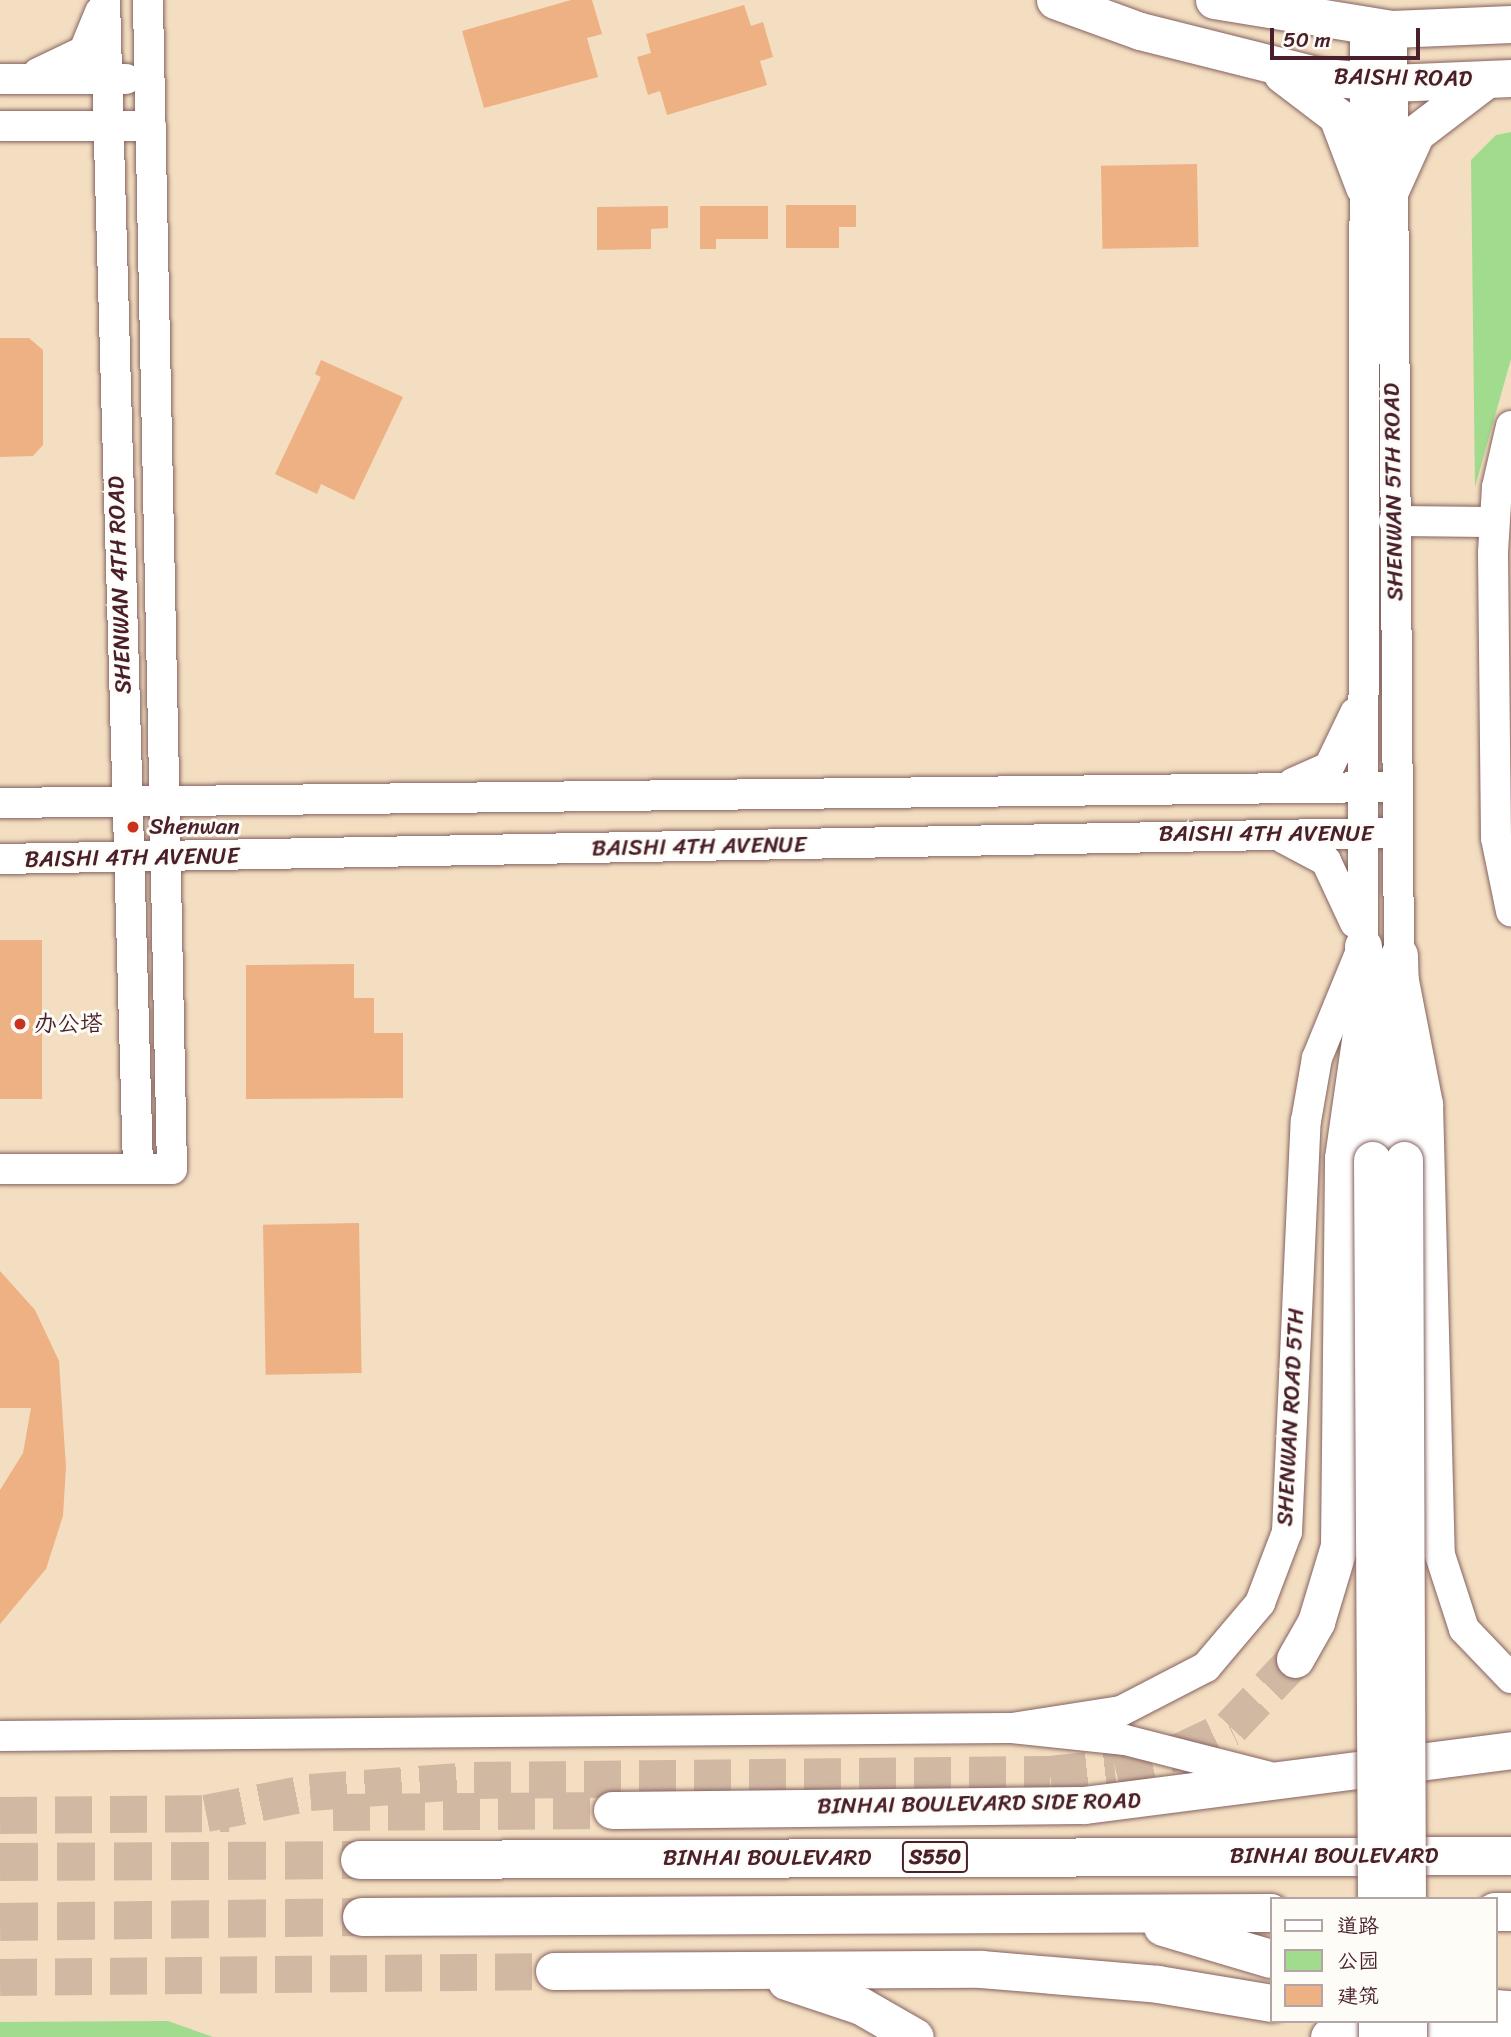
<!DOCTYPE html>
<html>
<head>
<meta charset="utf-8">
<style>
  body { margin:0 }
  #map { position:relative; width:1511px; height:2037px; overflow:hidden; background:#f3dec1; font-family:Sriracha,"LXGW WenKai TC",sans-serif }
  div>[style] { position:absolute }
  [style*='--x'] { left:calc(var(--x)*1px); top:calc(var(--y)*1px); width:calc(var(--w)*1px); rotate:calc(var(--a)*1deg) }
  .green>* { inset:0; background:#a1db8e }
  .building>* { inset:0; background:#eeb183; transform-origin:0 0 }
  .major-tunnel>* { height:37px; margin-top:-18.5px; transform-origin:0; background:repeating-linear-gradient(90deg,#d1b8a3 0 37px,transparent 0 55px) }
  .highway-tunnel>* { height:38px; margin-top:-19px; transform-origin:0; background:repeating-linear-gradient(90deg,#d1b8a3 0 38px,transparent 0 57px) }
  .roads { filter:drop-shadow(0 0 2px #856260) drop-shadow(0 0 2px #856260) }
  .minor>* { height:30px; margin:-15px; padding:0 15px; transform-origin:15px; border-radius:15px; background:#fff }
  .major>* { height:37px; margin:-18.5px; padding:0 18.5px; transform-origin:18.5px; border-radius:18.5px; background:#fff }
  .highway>* { height:38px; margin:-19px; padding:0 19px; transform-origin:19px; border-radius:19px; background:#fff }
  .bridges { filter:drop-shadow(0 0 2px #856260) drop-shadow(0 0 2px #856260) }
  .major-bridge>* { height:37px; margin:-18.5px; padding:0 18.5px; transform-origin:18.5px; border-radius:18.5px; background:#fff }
  .dots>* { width:19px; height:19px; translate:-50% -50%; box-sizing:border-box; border:4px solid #fdfcf7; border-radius:50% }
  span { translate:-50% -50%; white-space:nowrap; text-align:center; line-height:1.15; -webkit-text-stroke:6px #fdfcf7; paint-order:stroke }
  .shield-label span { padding:2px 5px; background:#fdfcf7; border:2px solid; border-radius:5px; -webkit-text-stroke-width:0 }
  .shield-label { font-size:21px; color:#4a1f2b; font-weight:700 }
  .street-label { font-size:23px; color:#4a1f2b }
  .poi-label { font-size:23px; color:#4a1f2b }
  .left { translate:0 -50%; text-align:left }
  .legend { position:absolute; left:1270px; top:1897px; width:228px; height:126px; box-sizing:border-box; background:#fdfcf7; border:2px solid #b5a4a5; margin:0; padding:9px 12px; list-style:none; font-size:21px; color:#4a1f2b }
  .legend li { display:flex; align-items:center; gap:14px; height:35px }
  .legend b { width:35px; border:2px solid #b5a4a5 }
  .scale { position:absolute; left:1270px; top:28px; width:150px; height:32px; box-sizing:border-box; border:4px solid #4a1f2b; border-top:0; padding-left:9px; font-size:21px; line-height:24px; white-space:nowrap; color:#4a1f2b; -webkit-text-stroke:5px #fdfcf7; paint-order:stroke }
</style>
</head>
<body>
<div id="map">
  <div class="green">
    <div style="clip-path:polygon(1511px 132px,1511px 359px,1475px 487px,1471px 160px,1496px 135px)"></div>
    <div style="clip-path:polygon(168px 2021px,213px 2037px,0 2037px,0 2022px)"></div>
  </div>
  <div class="building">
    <div style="clip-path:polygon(571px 0,592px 0,602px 34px,587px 38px,598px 77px,484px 108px,462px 31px)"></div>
    <div style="clip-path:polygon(744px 5px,751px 26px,763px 22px,773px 57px,760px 61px,767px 85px,667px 115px,660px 91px,648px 95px,637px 57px,651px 53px,646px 34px)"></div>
    <div style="left:1197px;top:164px;width:83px;height:96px;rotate:89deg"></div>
    <div style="clip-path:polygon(786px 205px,856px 205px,856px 227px,839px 227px,839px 248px,786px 248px)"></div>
    <div style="clip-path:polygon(668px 206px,668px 228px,651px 229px,651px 249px,597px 250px,597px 207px)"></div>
    <div style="clip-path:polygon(700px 206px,768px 206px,768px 239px,716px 239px,716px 249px,700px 249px)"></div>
    <div style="clip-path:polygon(0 338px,29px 338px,43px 350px,43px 445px,33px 456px,0 457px)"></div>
    <div style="clip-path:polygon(321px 360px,403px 397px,354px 500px,321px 484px,317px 494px,275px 474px,321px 377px,315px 374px)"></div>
    <div style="left:0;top:940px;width:42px;height:159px"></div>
    <div style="clip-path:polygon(354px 964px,354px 998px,374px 998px,374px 1033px,403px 1033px,403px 1098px,246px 1099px,246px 965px)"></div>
    <div style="left:359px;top:1223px;width:150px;height:96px;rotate:89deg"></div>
    <div style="clip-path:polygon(0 1271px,35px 1310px,59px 1361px,66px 1467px,63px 1516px,46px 1569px,0 1624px,0 1490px,23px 1453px,31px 1408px,0 1408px)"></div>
  </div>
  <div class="major-tunnel">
    <div style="--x:333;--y:1812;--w:279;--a:-0.4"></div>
    <div style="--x:206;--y:1813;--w:106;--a:-11.4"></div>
    <div style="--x:310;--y:1792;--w:164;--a:-4.2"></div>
    <div style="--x:474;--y:1780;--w:576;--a:-0.6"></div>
    <div style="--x:1050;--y:1774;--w:65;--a:-6.1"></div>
    <div style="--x:1115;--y:1767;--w:67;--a:-13.8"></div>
    <div style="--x:1180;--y:1751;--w:56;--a:-25.2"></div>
    <div style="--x:1231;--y:1727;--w:93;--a:-46.7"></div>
    <div style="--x:0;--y:1815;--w:229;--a:-0.5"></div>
    <div style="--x:0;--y:1977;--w:554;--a:-0.62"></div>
  </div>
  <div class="highway-tunnel">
    <div style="--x:0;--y:1862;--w:360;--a:-0.3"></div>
    <div style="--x:0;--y:1922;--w:362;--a:-0.8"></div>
  </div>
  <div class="roads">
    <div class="minor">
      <div style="--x:105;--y:0;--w:1169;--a:88.38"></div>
      <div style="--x:1392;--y:29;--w:926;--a:89.57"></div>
      <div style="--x:1399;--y:955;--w:152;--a:79"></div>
      <div style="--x:1428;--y:1104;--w:451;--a:88.5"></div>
      <div style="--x:1440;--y:1555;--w:78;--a:72"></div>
      <div style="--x:1464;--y:1629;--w:68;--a:46.2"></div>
      <div style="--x:38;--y:73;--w:51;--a:-25.6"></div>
      <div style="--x:84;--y:51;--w:42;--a:-67.7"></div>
      <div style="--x:0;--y:79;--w:126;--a:0"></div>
      <div style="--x:0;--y:126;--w:151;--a:0"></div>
      <div style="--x:1511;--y:426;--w:63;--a:102.9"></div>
      <div style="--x:1497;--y:487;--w:66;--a:93.5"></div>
      <div style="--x:1493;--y:553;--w:285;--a:89.4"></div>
      <div style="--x:1496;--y:838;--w:75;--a:78.4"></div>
      <div style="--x:1394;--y:521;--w:100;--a:0.6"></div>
      <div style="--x:1293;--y:783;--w:39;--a:-24"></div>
      <div style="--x:1329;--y:767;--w:60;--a:-64.3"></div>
      <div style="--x:0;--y:803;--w:1382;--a:-0.66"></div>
      <div style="--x:1283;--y:838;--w:49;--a:28.1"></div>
      <div style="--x:1326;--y:861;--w:68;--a:64.9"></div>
      <div style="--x:0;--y:859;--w:1382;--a:-1.08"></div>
      <div style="--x:0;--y:1169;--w:172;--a:0"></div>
      <div style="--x:172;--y:1169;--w:1169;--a:-91.18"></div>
      <div style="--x:1012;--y:1728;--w:110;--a:-8.9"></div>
      <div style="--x:1121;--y:1711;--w:96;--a:-27.4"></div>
      <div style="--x:1206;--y:1667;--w:84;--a:-49.8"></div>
      <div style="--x:1260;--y:1603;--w:76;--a:-69.2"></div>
      <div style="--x:1287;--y:1532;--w:411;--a:-87.4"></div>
      <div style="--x:1306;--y:1121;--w:64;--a:-80.1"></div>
      <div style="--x:1317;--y:1058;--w:121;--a:-67.7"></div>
      <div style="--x:1363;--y:946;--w:920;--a:-89.88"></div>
      <div style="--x:0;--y:1736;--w:1012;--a:-0.45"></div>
      <div style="--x:1012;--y:1728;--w:114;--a:6.1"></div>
      <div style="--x:1125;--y:1740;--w:146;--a:14.3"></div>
    </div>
    <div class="major">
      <div style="--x:1055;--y:0;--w:90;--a:20"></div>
      <div style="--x:1140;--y:31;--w:189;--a:14.1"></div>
      <div style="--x:1323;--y:77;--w:68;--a:5"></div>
      <div style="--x:1391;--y:83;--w:120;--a:-2.4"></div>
      <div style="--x:1214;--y:0;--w:180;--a:9.3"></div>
      <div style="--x:1392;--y:29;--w:119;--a:-2.4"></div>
      <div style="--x:1282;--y:74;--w:69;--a:37.4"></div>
      <div style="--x:1337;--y:116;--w:76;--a:69.2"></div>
      <div style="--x:1391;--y:188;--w:60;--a:-65.6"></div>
      <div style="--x:1416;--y:133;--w:84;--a:-37.3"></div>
      <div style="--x:1363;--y:946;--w:214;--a:87.6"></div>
      <div style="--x:1399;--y:955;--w:205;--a:88.6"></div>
      <div style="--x:1295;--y:1659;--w:43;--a:-60.4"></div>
      <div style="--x:1316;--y:1622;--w:79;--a:-73.2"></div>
      <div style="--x:1339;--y:1546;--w:388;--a:-89.4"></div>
      <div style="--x:1343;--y:1158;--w:161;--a:-81.8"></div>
      <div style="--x:612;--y:1810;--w:472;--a:-0.6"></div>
      <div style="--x:1084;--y:1805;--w:431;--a:-7.3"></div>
      <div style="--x:554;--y:1971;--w:427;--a:-0.3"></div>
      <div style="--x:981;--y:1969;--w:178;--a:4.8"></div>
      <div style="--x:1158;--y:1984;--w:115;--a:9.5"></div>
      <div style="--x:786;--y:1981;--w:79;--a:18.4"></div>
      <div style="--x:861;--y:2006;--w:62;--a:29.9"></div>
      <div style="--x:1377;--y:2021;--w:135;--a:5.5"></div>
      <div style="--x:1329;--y:2037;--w:76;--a:-0.8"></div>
    </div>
    <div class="highway">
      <div style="--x:360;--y:1860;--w:1151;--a:-0.2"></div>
      <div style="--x:1495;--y:1912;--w:16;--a:0"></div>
      <div style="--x:362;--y:1917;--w:909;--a:-0.25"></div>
      <div style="--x:1163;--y:1927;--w:113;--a:16.5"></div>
      <div style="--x:1495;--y:2009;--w:16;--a:4"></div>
    </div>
  </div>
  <div class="bridges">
    <div class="major-bridge">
      <div style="--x:1372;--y:1160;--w:739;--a:89.69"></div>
      <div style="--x:1404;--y:1160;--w:739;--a:89.77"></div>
      <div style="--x:1377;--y:2021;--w:16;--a:90"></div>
      <div style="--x:1408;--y:2021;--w:16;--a:90"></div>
    </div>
  </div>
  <div class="dots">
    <div style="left:133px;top:827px;background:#c8321e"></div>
    <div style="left:20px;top:1024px;background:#c8321e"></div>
  </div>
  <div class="shield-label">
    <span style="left:935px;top:1857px">S550</span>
  </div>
  <div class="street-label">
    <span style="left:1403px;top:78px;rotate:1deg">BAISHI ROAD</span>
    <span style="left:1394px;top:492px;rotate:-91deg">SHENWAN 5TH ROAD</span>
    <span style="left:120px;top:585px;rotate:-92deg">SHENWAN 4TH ROAD</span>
    <span style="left:1266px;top:834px">BAISHI 4TH AVENUE</span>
    <span style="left:699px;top:847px;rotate:-1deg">BAISHI 4TH AVENUE</span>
    <span style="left:132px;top:858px;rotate:-1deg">BAISHI 4TH AVENUE</span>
    <span style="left:1291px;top:1417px;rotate:-87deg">SHENWAN ROAD 5TH</span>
    <span style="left:979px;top:1804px;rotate:-1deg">BINHAI BOULEVARD SIDE ROAD</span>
    <span style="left:1334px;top:1856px">BINHAI BOULEVARD</span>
    <span style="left:767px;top:1858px">BINHAI BOULEVARD</span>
  </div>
  <div class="poi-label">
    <span class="left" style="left:149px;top:827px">Shenwan</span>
    <span class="left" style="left:34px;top:1024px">办公塔</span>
  </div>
  <ul class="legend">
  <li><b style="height:9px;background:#fff"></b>道路</li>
  <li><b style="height:19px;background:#a1db8e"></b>公园</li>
  <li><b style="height:19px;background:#eeb183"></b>建筑</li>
  </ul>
  <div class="scale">50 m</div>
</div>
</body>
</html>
